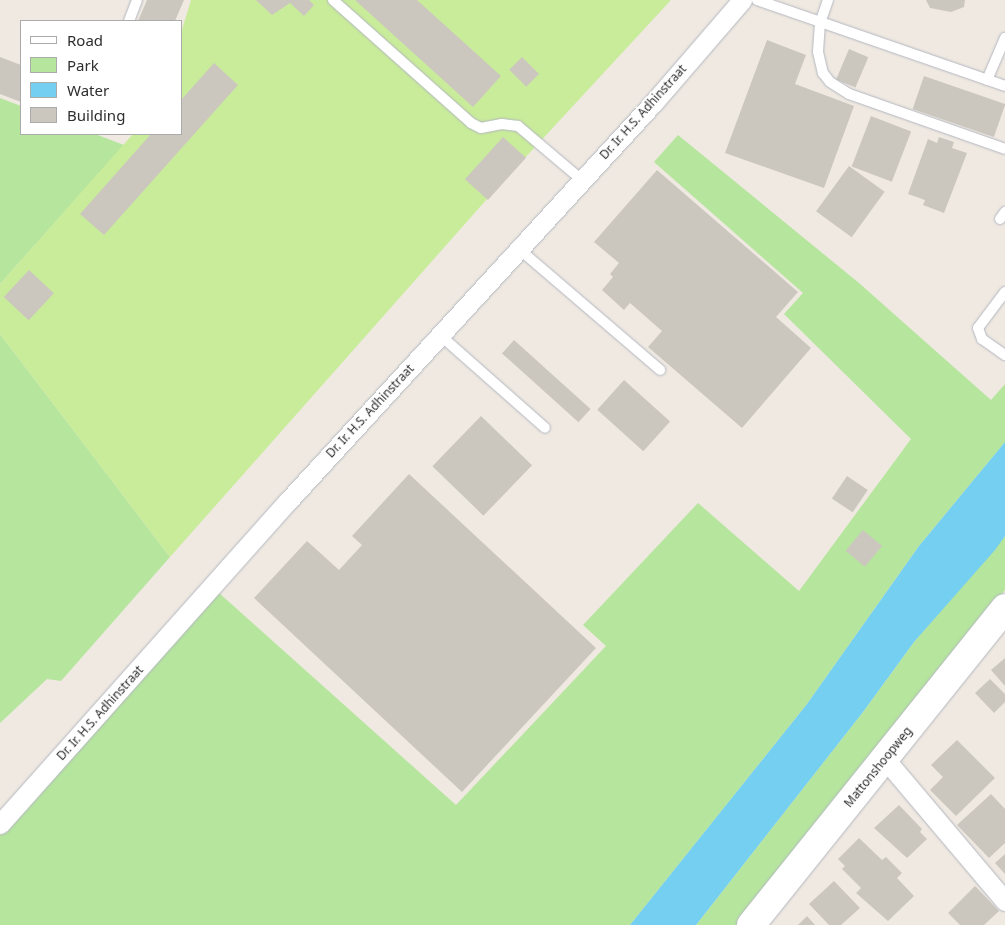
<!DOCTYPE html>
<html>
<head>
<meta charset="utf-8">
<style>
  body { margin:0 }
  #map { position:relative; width:1005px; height:925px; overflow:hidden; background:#efe9e1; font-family:"Noto Sans",sans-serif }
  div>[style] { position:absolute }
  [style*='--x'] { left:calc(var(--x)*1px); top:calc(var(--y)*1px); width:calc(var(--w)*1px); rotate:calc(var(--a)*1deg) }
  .green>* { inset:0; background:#b6e59e }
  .pitch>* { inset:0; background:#c9ec9a }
  .water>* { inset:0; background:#75cff0 }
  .building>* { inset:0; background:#cbc7bf; transform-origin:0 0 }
  .roads { filter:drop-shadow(0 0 1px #b4b7c1) drop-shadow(0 0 1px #b4b7c1) }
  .lane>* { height:10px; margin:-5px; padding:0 5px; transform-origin:5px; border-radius:5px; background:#fff }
  .street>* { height:19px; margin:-9.5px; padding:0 9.5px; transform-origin:9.5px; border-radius:9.5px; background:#fff }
  .secondary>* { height:28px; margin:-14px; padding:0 14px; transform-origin:14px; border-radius:14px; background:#fff }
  span { translate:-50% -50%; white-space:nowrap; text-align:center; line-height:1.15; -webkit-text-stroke:4px #fff; paint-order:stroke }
  .street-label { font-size:12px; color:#2e2e2e }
  .legend { position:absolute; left:20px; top:20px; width:162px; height:115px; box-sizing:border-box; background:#fff; border:1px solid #ababab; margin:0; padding:6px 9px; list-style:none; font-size:15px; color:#2e2e2e }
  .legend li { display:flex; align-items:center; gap:10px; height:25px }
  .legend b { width:25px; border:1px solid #ababab }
</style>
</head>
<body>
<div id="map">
  <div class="green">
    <div style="clip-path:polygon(0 98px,21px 106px,21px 134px,95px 134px,124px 145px,0 284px)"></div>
    <div style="clip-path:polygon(678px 135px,859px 283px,991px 400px,1005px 384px,1005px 442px,919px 546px,807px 704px,630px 925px,0 925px,0 835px,219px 593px,456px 805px,606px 646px,583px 625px,698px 503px,799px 591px,911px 439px,784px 314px,803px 293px,654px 162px)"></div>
    <div style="clip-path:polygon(0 334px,170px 557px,61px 681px,47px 679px,0 723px)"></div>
    <div style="clip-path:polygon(1005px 536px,1005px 590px,737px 925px,696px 925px,863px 712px,914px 642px)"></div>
  </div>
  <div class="pitch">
    <div style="clip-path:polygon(191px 0,671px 0,487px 199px,170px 557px,0 334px,0 284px,133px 134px,181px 134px,181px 33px)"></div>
  </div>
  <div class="water">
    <div style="clip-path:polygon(1005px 442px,1005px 536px,995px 550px,914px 642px,863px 712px,696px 925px,630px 925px,807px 704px,919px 546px)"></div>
  </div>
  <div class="building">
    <div style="clip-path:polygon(147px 0,184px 0,175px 21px,138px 21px)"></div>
    <div style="clip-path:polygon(256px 0,309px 0,314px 5px,304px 16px,290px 3px,272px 15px)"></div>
    <div style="clip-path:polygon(355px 0,417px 0,501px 76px,473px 107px)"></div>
    <div style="clip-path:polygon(926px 0,965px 0,964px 7px,951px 12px,930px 8px)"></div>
    <div style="clip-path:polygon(767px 40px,806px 55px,795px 84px,854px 106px,824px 188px,725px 153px)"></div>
    <div style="left:849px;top:49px;width:21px;height:33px;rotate:23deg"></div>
    <div style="clip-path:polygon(0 57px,21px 65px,21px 102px,0 94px)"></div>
    <div style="left:522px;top:57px;width:24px;height:18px;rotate:45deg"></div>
    <div style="clip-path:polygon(214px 63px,238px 85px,104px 235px,80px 214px,151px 134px,181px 134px,181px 100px)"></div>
    <div style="left:924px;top:76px;width:86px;height:35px;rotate:19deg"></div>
    <div style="left:871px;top:116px;width:43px;height:54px;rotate:21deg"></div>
    <div style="left:503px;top:137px;width:31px;height:57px;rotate:42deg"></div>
    <div style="clip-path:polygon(939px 137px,954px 142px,952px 148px,967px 153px,944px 213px,923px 205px,925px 200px,908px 194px,928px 139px,937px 143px)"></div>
    <div style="left:849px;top:166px;width:44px;height:56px;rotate:36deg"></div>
    <div style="clip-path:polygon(657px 170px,798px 292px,776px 317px,811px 348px,742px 428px,648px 347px,662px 331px,630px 303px,624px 310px,602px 290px,613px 277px,610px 274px,619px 263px,594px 242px)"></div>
    <div style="left:29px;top:270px;width:34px;height:37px;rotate:43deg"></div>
    <div style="left:514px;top:340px;width:103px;height:18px;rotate:42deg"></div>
    <div style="left:624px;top:380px;width:62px;height:40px;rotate:42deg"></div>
    <div style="left:481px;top:416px;width:71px;height:70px;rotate:44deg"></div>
    <div style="clip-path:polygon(409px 474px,596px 648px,462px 792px,254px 598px,307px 541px,339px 570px,362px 545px,352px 536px)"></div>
    <div style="left:847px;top:476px;width:25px;height:27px;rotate:34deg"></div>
    <div style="left:863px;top:530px;width:25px;height:27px;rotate:40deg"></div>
    <div style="clip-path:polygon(1005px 658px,1005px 686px,991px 670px)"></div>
    <div style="clip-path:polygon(990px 679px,1005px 694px,1005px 702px,994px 713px,975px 693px)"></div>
    <div style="clip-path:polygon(957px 740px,995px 778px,956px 816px,930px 790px,943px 777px,931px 765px)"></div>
    <div style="clip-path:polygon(991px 794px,1005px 809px,1005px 843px,989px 858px,957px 825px)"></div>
    <div style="clip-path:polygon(899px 805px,922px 829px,920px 832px,927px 839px,907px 858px,874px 828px)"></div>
    <div style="clip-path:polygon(859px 838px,882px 860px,886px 857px,902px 873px,897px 878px,914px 896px,888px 921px,856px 893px,861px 888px,842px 869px,845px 866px,838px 859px)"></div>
    <div style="clip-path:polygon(1005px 854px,1005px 874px,995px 863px)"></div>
    <div style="clip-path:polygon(834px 881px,860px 908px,841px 925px,829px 925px,809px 904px)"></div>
    <div style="clip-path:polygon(975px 886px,999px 911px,984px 925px,960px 925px,948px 913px)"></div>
    <div style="clip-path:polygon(807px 916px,815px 925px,798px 925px)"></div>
  </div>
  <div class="roads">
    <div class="lane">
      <div style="--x:333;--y:0;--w:185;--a:41.7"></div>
      <div style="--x:471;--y:123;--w:11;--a:27"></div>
      <div style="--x:481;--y:128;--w:21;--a:-11"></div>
      <div style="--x:502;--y:124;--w:16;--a:7"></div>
      <div style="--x:518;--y:126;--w:84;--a:40.2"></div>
      <div style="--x:757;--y:0;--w:262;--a:19.1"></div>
      <div style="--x:828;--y:0;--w:24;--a:109"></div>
      <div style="--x:820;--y:23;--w:29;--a:94"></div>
      <div style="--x:818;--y:52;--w:22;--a:77"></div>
      <div style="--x:823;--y:73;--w:11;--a:52"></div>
      <div style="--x:830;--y:82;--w:22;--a:32"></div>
      <div style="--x:849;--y:94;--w:165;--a:19.4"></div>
      <div style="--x:129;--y:21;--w:22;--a:-69"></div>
      <div style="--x:987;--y:80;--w:46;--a:-66.8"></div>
      <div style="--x:1000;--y:219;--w:9;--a:-54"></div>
      <div style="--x:519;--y:249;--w:186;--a:40.6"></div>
      <div style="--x:1005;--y:292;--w:45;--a:126.9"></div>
      <div style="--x:978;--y:328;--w:12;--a:70"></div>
      <div style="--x:982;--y:339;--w:28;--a:35"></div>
      <div style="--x:440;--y:335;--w:140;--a:41.5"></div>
    </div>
    <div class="street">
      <div style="--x:885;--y:759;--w:186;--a:49.8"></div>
      <div style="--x:0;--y:824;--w:433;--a:-48.3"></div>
      <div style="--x:288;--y:501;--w:541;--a:-47.47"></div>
      <div style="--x:654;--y:102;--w:135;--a:-49.2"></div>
    </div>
    <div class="secondary">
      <div style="--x:751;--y:925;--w:406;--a:-51.3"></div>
    </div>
  </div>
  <div class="street-label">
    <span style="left:643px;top:112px;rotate:-48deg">Dr. Ir. H.S. Adhinstraat</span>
    <span style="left:370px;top:411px;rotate:-47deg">Dr. Ir. H.S. Adhinstraat</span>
    <span style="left:100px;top:713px;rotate:-48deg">Dr. Ir. H.S. Adhinstraat</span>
    <span style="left:878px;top:767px;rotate:-51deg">Mattonshoopweg</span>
  </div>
  <ul class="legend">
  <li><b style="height:6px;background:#fff"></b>Road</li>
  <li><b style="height:14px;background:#b6e59e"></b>Park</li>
  <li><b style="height:14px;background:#75cff0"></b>Water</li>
  <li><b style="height:14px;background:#cbc7bf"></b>Building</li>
  </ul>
</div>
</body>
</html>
